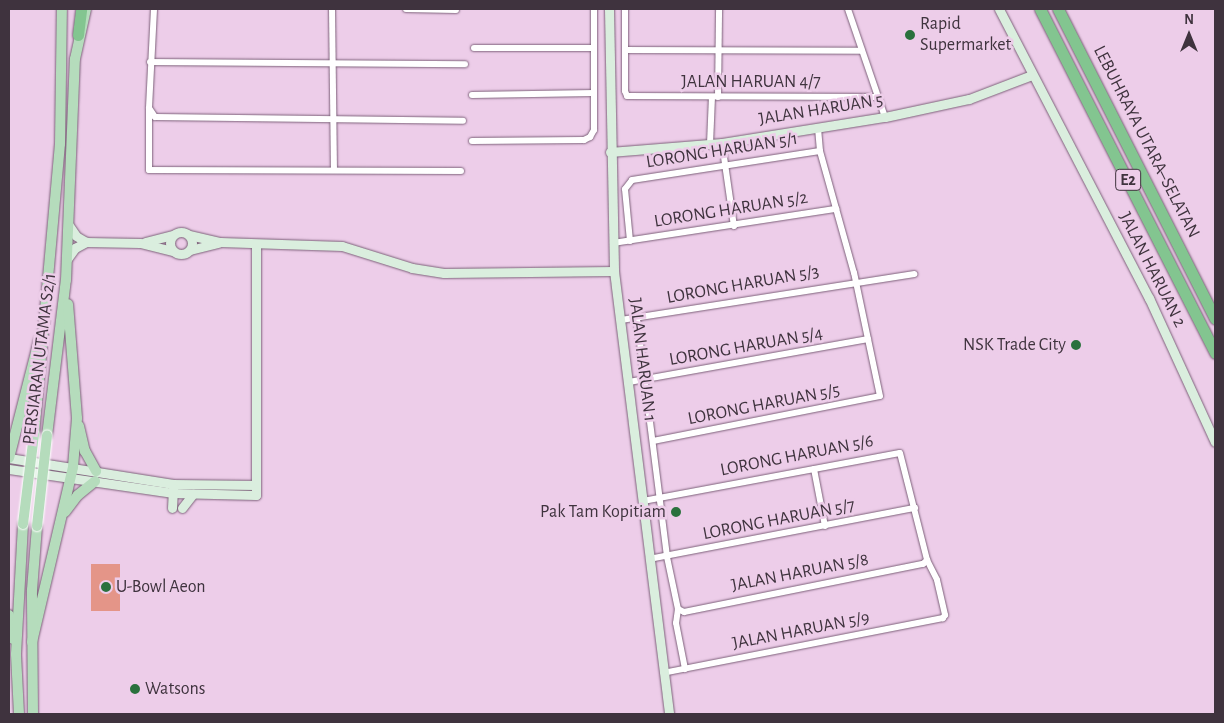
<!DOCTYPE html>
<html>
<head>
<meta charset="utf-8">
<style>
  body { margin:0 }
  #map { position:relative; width:1224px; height:723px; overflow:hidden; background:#edcde9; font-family:"Alegreya Sans",sans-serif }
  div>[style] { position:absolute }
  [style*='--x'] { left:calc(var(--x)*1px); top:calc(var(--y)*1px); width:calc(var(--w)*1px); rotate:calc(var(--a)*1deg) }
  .green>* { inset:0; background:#e49588; transform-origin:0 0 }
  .roads { filter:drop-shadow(0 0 1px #7d617a) drop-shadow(0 0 1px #7d617a) }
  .street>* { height:6px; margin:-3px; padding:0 3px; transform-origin:3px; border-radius:3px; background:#fff }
  .secondary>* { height:9px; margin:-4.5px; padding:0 4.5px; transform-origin:4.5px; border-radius:4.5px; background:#daeede }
  .secondary>.ring { margin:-4.5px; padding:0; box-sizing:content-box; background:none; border:9px solid #daeede; border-radius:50% }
  .primary>* { height:10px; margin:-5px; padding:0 5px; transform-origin:5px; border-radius:5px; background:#b5dcbc }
  .highway>* { height:11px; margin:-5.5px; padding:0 5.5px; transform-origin:5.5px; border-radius:5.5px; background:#83c590 }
  .bridges { filter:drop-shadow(0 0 1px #fff) drop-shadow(0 0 1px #fff) }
  .primary-bridge>* { height:10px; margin:-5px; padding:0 5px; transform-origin:5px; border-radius:5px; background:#b5dcbc }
  .dots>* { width:14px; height:14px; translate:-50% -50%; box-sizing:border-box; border:2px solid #edcde9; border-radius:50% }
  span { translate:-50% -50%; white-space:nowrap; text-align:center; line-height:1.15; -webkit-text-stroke:5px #edcde9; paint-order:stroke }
  .shield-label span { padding:1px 4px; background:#edcde9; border:1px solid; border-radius:4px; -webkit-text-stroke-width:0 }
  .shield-label { font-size:16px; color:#3f333e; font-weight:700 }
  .poi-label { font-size:18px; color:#3f333e }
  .left { translate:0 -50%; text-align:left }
  .right { translate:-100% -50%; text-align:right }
  .street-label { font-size:18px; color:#3f333e }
  .frame { position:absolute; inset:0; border:10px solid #3f333e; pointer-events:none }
  .north { position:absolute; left:1164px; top:10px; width:50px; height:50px; -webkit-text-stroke:4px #edcde9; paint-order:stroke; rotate:0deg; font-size:14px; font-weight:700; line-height:20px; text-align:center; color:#3f333e }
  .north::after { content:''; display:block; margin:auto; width:18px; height:22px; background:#3f333e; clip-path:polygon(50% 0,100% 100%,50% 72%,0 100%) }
</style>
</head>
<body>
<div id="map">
  <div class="green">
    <div style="left:91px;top:564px;width:29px;height:47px"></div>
  </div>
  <div class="roads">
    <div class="street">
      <div style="--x:154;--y:9;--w:99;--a:92.9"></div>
      <div style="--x:149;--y:108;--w:11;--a:56"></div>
      <div style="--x:155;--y:117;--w:308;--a:0.7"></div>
      <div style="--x:332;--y:9;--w:161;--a:89.3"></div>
      <div style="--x:406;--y:9;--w:50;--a:1.1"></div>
      <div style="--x:625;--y:9;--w:82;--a:90"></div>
      <div style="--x:625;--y:91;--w:5;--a:68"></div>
      <div style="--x:627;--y:96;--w:251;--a:0.2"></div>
      <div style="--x:848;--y:9;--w:114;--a:71.1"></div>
      <div style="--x:474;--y:48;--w:120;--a:0"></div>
      <div style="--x:625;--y:50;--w:237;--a:0.2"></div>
      <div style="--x:150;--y:62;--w:315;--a:0.4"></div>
      <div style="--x:472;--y:95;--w:122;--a:-0.9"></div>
      <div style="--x:718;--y:97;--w:88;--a:-89.3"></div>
      <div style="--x:149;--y:109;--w:61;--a:90"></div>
      <div style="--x:149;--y:170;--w:312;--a:0.2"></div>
      <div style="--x:472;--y:141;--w:112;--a:-0.5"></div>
      <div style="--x:584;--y:140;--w:7;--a:-27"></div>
      <div style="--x:590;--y:137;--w:8;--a:-60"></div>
      <div style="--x:594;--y:130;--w:121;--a:-90"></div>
      <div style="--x:722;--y:143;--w:84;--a:81.8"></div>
      <div style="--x:710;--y:144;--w:47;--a:-87.6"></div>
      <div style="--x:630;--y:241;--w:52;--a:-95.5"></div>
      <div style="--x:625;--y:189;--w:11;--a:-52"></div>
      <div style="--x:632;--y:180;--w:190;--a:-8.8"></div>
      <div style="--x:613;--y:243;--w:226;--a:-8.7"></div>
      <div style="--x:637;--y:319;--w:240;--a:82.8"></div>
      <div style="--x:667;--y:557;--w:53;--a:78.1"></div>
      <div style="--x:678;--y:609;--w:14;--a:98"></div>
      <div style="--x:676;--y:623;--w:47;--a:78.9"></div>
      <div style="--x:621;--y:320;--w:297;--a:-8.9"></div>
      <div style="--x:629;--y:382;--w:243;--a:-10.2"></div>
      <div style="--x:653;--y:441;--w:231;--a:-11.2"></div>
      <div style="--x:880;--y:396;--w:126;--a:-101.9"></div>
      <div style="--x:854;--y:273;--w:127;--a:-105.6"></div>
      <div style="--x:820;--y:151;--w:23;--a:-95"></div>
      <div style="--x:814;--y:469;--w:58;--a:79.1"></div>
      <div style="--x:643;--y:501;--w:261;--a:-10.6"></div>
      <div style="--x:900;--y:453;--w:110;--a:75.8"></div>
      <div style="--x:927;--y:560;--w:22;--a:63"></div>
      <div style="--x:937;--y:580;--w:36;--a:77"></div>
      <div style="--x:945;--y:615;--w:4;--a:124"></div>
      <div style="--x:943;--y:618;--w:285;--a:168.9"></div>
      <div style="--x:649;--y:559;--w:271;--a:-10.9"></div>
      <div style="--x:678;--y:609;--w:7;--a:27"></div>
      <div style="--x:684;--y:612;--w:244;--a:-11.4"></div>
      <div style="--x:923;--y:564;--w:6;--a:-45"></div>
    </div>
    <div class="secondary">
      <div style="--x:609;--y:9;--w:262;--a:88.9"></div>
      <div style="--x:614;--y:271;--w:446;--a:82.9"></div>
      <div style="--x:999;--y:9;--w:326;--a:62.6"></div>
      <div style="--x:1149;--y:298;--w:158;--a:65.4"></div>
      <div style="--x:610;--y:152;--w:112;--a:-4.6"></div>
      <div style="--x:722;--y:143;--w:165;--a:-9.1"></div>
      <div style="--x:885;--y:117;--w:86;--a:-12.1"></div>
      <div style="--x:969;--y:99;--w:67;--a:-20.9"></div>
      <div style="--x:68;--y:224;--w:14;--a:56"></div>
      <div style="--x:76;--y:236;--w:12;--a:31"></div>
      <div class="ring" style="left:170px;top:232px;width:13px;height:13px"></div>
      <div style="--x:189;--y:235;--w:32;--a:13"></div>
      <div style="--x:220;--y:242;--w:122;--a:1.9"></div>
      <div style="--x:342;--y:246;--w:73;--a:17.4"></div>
      <div style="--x:412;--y:268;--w:32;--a:9"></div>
      <div style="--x:444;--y:273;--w:170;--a:-0.7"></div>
      <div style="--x:145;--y:242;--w:29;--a:-14"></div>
      <div style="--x:190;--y:250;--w:29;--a:-14"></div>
      <div style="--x:67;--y:259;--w:14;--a:-54"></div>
      <div style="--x:75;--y:248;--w:13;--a:-29"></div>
      <div style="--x:86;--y:242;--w:54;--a:1.1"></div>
      <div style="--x:140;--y:243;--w:33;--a:14"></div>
      <div style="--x:9;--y:458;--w:166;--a:9"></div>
      <div style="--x:173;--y:484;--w:83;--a:0.7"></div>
      <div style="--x:9;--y:469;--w:166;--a:8.3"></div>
      <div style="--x:173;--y:493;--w:83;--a:1.4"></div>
      <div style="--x:256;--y:495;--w:251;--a:-90"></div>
      <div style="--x:172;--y:508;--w:20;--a:-87"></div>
      <div style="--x:182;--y:508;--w:18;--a:-52"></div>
    </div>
    <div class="primary">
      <div style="--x:79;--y:426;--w:26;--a:77"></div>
      <div style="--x:85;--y:451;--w:23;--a:61"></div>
      <div style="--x:34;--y:435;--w:292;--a:-84.9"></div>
      <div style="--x:60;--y:144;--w:135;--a:-89.2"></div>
      <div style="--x:47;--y:436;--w:157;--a:-83.1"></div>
      <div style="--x:66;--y:280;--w:221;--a:-87.7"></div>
      <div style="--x:75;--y:59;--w:51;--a:-77.6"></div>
      <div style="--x:9;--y:458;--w:122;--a:-75.7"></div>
      <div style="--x:65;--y:512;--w:21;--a:-53"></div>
      <div style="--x:78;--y:495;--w:22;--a:-39"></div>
      <div style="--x:9;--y:615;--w:24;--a:81"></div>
      <div style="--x:32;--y:642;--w:180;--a:-76.8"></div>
      <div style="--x:73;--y:467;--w:49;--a:-85.3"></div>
      <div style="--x:77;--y:418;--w:114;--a:-94.5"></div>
      <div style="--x:19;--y:714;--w:60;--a:-92.9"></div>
      <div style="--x:16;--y:654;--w:130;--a:-86.9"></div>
      <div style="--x:33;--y:714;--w:124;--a:-90.5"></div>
      <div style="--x:32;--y:590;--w:64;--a:-85.5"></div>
    </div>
    <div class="highway">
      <div style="--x:1040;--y:9;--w:386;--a:63"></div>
      <div style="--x:1058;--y:9;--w:347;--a:63.1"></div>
      <div style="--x:78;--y:35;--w:26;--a:-83"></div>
    </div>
  </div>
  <div class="bridges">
    <div class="primary-bridge">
      <div style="--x:23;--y:524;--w:90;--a:-83"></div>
      <div style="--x:37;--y:526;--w:91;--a:-83.7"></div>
    </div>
  </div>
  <div class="dots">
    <div style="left:910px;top:35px;background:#2a713d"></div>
    <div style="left:1076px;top:345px;background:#2a713d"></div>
    <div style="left:676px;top:512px;background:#2a713d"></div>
    <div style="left:106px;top:587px;background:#2a713d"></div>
    <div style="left:135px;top:689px;background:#2a713d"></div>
  </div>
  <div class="shield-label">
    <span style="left:1128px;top:180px">E2</span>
  </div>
  <div class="poi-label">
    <span class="left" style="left:920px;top:35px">Rapid<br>Supermarket</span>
    <span class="right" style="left:1066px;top:345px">NSK Trade City</span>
    <span class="right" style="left:666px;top:512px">Pak Tam Kopitiam</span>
    <span class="left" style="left:116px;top:587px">U-Bowl Aeon</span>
    <span class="left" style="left:145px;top:689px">Watsons</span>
  </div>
  <div class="street-label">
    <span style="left:751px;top:82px">JALAN HARUAN 4/7</span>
    <span style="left:821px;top:110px;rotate:-9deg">JALAN HARUAN 5</span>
    <span style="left:1146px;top:142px;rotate:63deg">LEBUHRAYA UTARA–SELATAN</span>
    <span style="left:722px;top:151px;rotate:-9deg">LORONG HARUAN 5/1</span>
    <span style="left:731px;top:210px;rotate:-9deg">LORONG HARUAN 5/2</span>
    <span style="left:1152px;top:270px;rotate:63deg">JALAN HARUAN 2</span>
    <span style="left:743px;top:285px;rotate:-10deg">LORONG HARUAN 5/3</span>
    <span style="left:746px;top:347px;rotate:-10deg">LORONG HARUAN 5/4</span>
    <span style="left:40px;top:359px;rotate:-83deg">PERSIARAN UTAMA S2/1</span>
    <span style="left:642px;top:360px;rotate:83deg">JALAN HARUAN 1</span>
    <span style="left:764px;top:405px;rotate:-11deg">LORONG HARUAN 5/5</span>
    <span style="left:797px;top:456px;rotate:-11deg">LORONG HARUAN 5/6</span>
    <span style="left:779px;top:520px;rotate:-11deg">LORONG HARUAN 5/7</span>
    <span style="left:800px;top:573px;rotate:-11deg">JALAN HARUAN 5/8</span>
    <span style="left:801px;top:631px;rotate:-11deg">JALAN HARUAN 5/9</span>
  </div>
  <div class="frame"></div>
  <div class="north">N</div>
</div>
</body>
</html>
